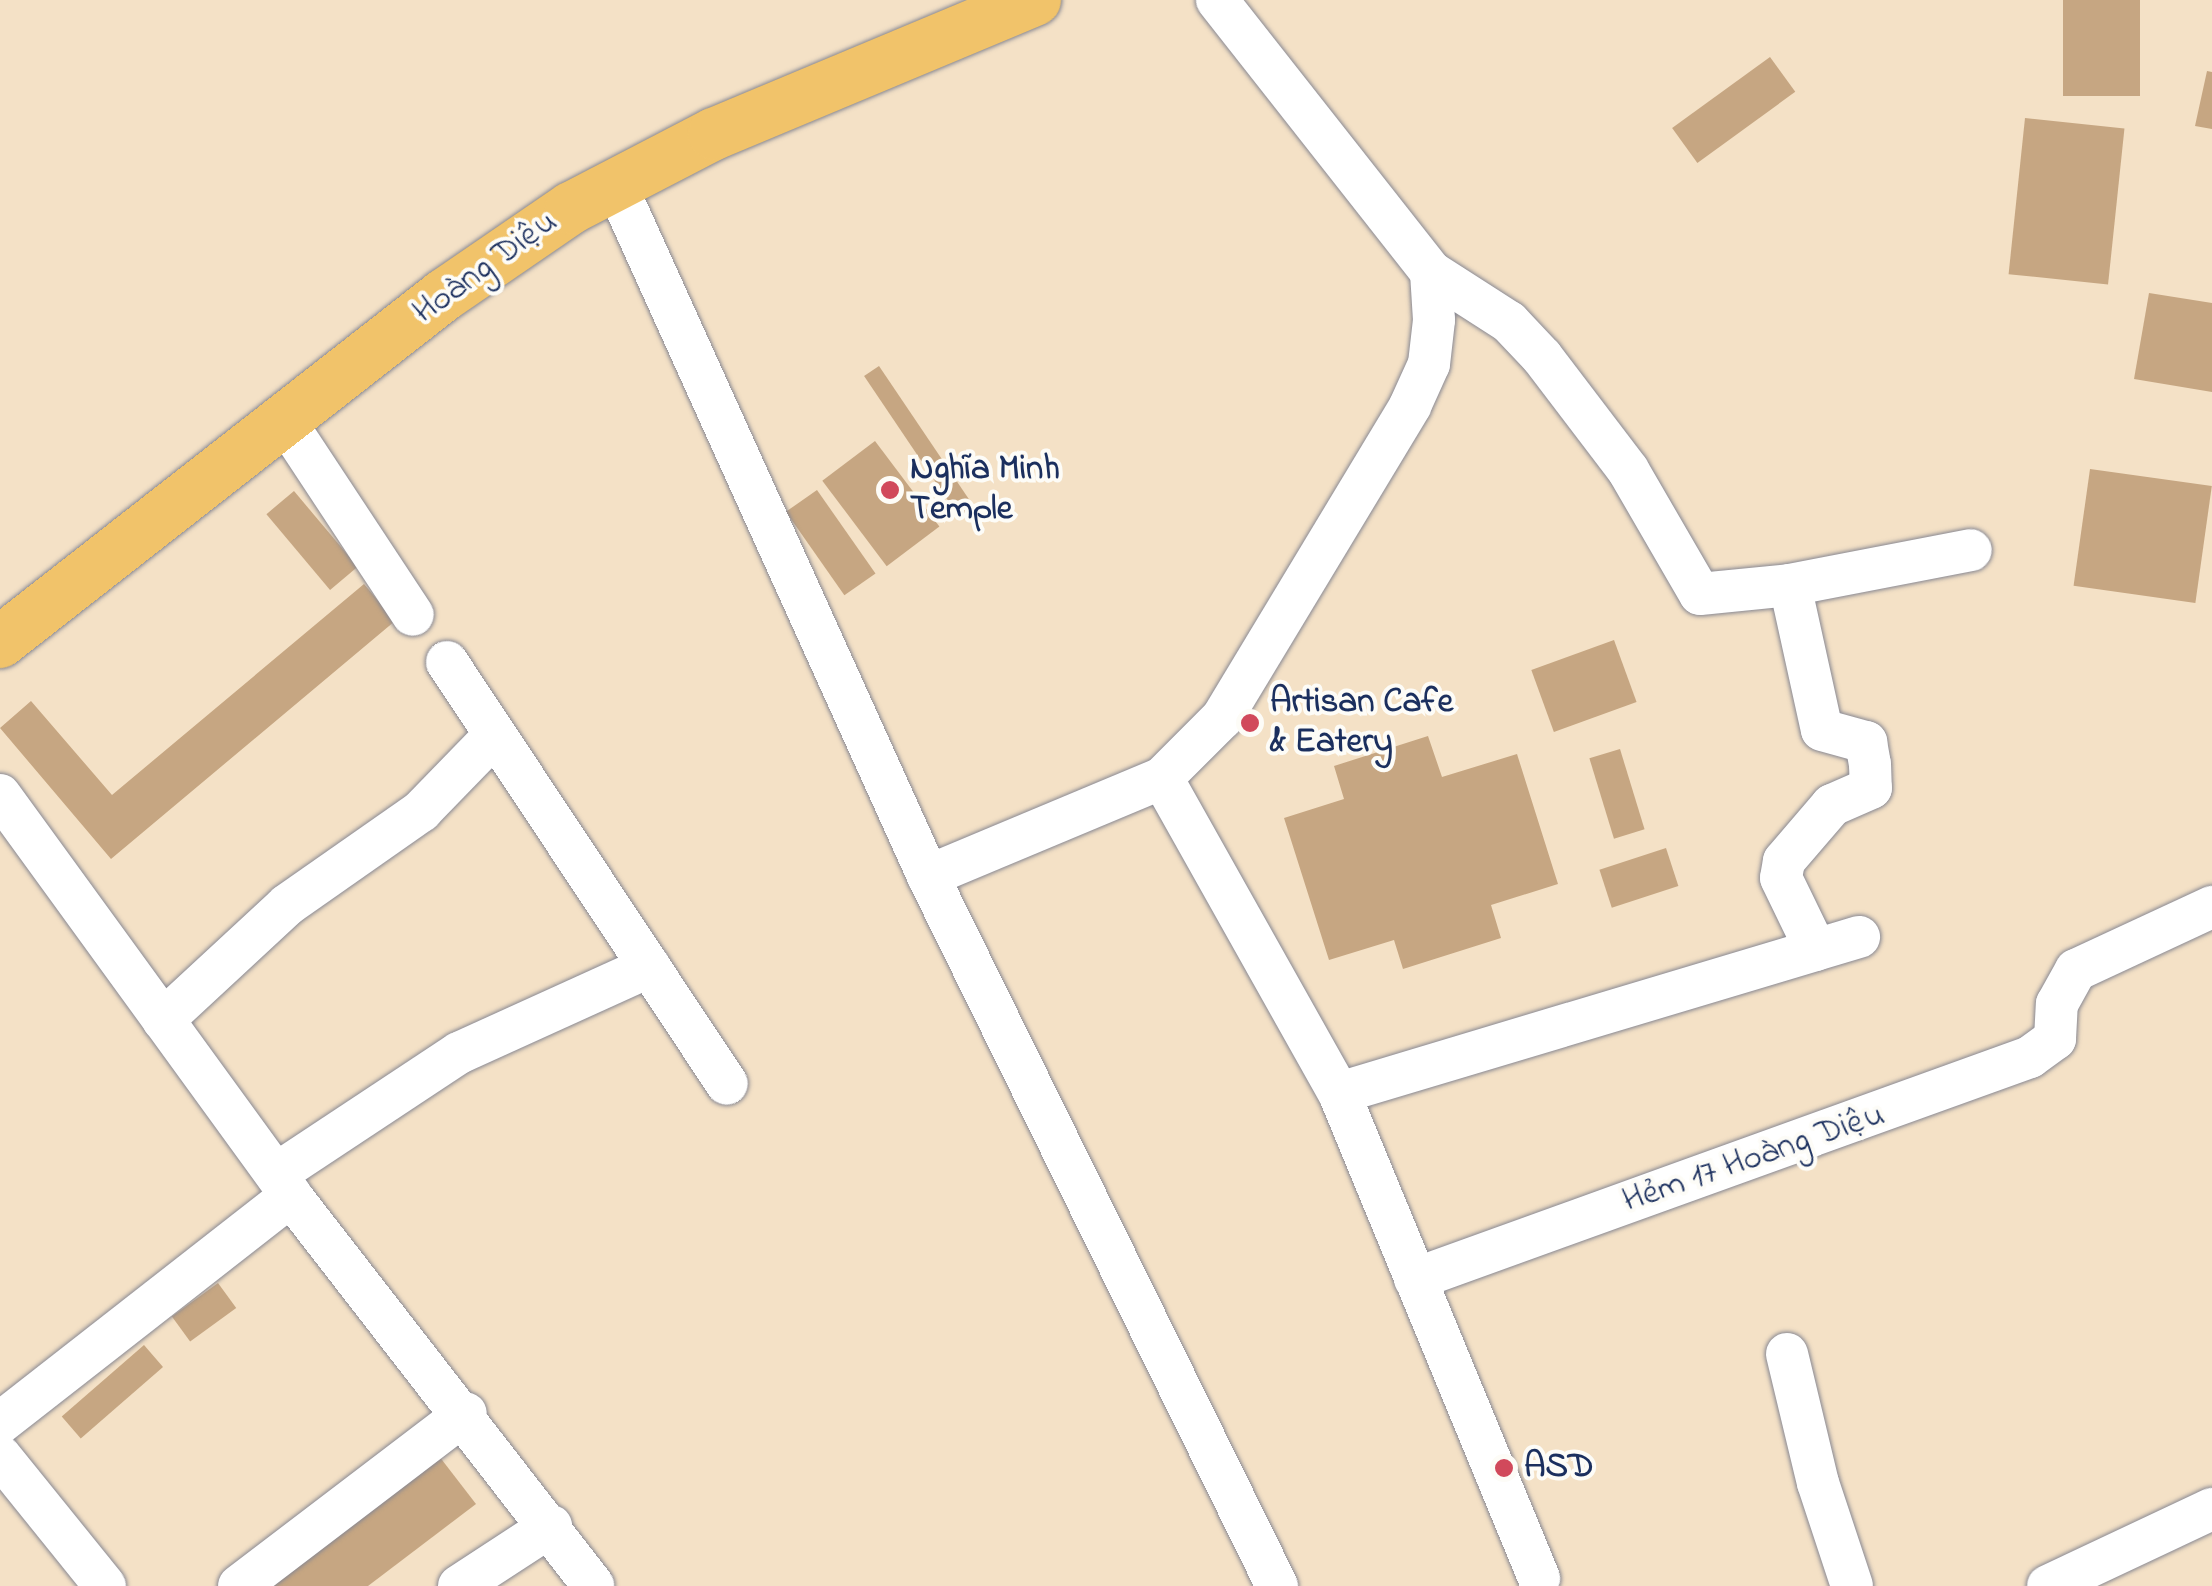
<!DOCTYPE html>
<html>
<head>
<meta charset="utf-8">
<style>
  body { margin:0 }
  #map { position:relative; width:2212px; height:1586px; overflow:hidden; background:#f4e1c6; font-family:"Indie Flower",sans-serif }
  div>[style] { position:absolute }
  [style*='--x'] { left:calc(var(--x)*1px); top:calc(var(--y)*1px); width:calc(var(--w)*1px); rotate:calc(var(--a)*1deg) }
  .building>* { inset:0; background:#c6a682; transform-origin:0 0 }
  .roads { filter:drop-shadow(0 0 2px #888892) drop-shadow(0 0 2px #888892) }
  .minor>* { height:42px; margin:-21px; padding:0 21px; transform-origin:21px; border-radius:21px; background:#fff }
  .major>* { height:52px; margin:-26px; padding:0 26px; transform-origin:26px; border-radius:26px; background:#f1c36a }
  .dots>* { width:28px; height:28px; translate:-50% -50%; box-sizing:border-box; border:5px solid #fdfcf7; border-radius:50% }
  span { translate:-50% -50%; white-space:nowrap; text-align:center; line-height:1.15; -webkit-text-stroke:8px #fdfcf7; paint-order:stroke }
  .street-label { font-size:35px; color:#1b2f5e }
  .poi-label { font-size:35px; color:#1b2f5e; font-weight:700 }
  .left { translate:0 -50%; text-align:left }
</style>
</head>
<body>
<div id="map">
  <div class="building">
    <div style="left:2063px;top:0;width:77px;height:96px"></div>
    <div style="left:1770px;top:57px;width:43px;height:121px;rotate:54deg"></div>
    <div style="clip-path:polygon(2207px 71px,2212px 72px,2212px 129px,2195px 126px)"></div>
    <div style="left:2025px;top:118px;width:100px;height:157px;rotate:6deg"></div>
    <div style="clip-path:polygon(2149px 293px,2212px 303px,2212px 392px,2134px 379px)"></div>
    <div style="left:879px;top:366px;width:172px;height:18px;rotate:56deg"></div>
    <div style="left:875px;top:441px;width:107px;height:66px;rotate:53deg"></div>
    <div style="left:2090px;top:469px;width:123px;height:118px;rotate:8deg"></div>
    <div style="left:817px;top:490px;width:102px;height:38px;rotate:55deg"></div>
    <div style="left:294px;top:491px;width:99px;height:36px;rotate:50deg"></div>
    <div style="clip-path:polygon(364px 584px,395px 621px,111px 859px,0 728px,31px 701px,112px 795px)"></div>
    <div style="left:1614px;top:640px;width:66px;height:88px;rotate:70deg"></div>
    <div style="clip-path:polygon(1428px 736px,1442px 777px,1517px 754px,1558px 884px,1491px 905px,1501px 938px,1403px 969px,1394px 940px,1329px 960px,1284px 818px,1344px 799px,1334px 766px)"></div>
    <div style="left:1620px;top:749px;width:84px;height:32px;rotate:73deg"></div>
    <div style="left:1666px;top:848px;width:40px;height:70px;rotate:72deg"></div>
    <div style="left:218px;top:1283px;width:31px;height:57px;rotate:54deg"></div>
    <div style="left:144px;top:1345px;width:29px;height:109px;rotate:49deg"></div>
    <div style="clip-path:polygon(439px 1456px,476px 1504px,368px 1586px,269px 1586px)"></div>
  </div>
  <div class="roads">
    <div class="minor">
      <div style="--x:615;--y:183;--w:760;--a:65.69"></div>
      <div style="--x:928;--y:876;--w:254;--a:-22.7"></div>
      <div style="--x:1162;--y:778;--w:361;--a:60.7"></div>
      <div style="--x:1339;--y:1093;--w:525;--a:67.59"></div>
      <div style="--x:1431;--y:272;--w:93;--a:32.7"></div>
      <div style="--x:1509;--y:322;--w:48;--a:46.7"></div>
      <div style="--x:1542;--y:357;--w:142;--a:52.7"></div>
      <div style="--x:1628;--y:470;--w:143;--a:59.9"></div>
      <div style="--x:1700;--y:594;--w:90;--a:-5.7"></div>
      <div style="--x:1790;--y:585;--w:184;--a:-10.9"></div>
      <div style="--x:285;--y:421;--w:232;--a:56.6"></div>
      <div style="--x:1790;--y:585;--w:148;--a:77.6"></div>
      <div style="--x:1822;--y:730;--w:46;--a:15.3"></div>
      <div style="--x:1866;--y:742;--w:22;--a:80"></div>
      <div style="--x:1870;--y:764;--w:24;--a:88"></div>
      <div style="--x:1871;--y:788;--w:43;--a:156.4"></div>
      <div style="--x:1832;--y:805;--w:74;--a:130.6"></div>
      <div style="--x:1784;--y:861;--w:17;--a:100"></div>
      <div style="--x:1781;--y:878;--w:80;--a:64.1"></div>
      <div style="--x:447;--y:662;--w:506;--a:56.44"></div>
      <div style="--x:1162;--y:778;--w:85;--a:-45"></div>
      <div style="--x:1222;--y:718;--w:364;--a:-58.9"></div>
      <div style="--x:1410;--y:406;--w:46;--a:-65.7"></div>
      <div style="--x:1429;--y:364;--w:44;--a:-83.5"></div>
      <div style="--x:1434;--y:320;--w:48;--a:-93.6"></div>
      <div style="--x:1431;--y:272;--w:346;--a:-128.2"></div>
      <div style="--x:0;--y:795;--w:495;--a:54"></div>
      <div style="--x:291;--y:1196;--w:493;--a:52.2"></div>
      <div style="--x:928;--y:876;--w:791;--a:63.82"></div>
      <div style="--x:163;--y:1020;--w:169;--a:-42.8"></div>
      <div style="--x:287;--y:905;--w:164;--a:-35"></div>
      <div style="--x:421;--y:811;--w:105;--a:-45.8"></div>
      <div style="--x:1339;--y:1093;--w:543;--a:-16.7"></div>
      <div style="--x:276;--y:1174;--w:219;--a:-33.5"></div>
      <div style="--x:459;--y:1053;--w:209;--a:-24.4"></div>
      <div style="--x:1415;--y:1279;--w:654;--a:-19.85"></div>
      <div style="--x:2030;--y:1057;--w:31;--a:-36"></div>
      <div style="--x:2055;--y:1039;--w:35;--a:-87"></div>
      <div style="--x:2057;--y:1004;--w:39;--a:-61"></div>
      <div style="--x:2076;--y:970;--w:150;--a:-24.9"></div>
      <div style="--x:1787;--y:1354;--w:133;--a:76.5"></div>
      <div style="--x:1818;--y:1483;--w:108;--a:71.7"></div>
      <div style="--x:0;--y:1423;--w:369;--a:-38"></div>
      <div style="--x:0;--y:1456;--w:167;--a:51.1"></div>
      <div style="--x:239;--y:1586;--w:285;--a:-37.3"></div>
      <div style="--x:459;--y:1586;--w:110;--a:-33.1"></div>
      <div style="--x:2048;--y:1586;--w:181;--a:-25.2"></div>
    </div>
    <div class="major">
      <div style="--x:0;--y:642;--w:564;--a:-38.01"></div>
      <div style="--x:444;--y:295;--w:154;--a:-34.4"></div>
      <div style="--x:571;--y:208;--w:161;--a:-27.4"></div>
      <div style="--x:714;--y:134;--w:348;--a:-22.7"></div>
    </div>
  </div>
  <div class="dots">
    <div style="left:890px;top:490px;background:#d1495b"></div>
    <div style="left:1250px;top:723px;background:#d1495b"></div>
    <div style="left:1504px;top:1468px;background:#d1495b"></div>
  </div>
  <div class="street-label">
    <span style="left:486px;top:268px;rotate:-36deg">Hoàng Diệu</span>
    <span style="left:1754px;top:1159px;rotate:-19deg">Hẻm 17 Hoàng Diệu</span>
  </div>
  <div class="poi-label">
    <span class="left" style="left:910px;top:490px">Nghĩa Minh<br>Temple</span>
    <span class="left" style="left:1270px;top:723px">Artisan Cafe<br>&amp; Eatery</span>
    <span class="left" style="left:1524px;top:1468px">ASD</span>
  </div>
</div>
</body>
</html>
